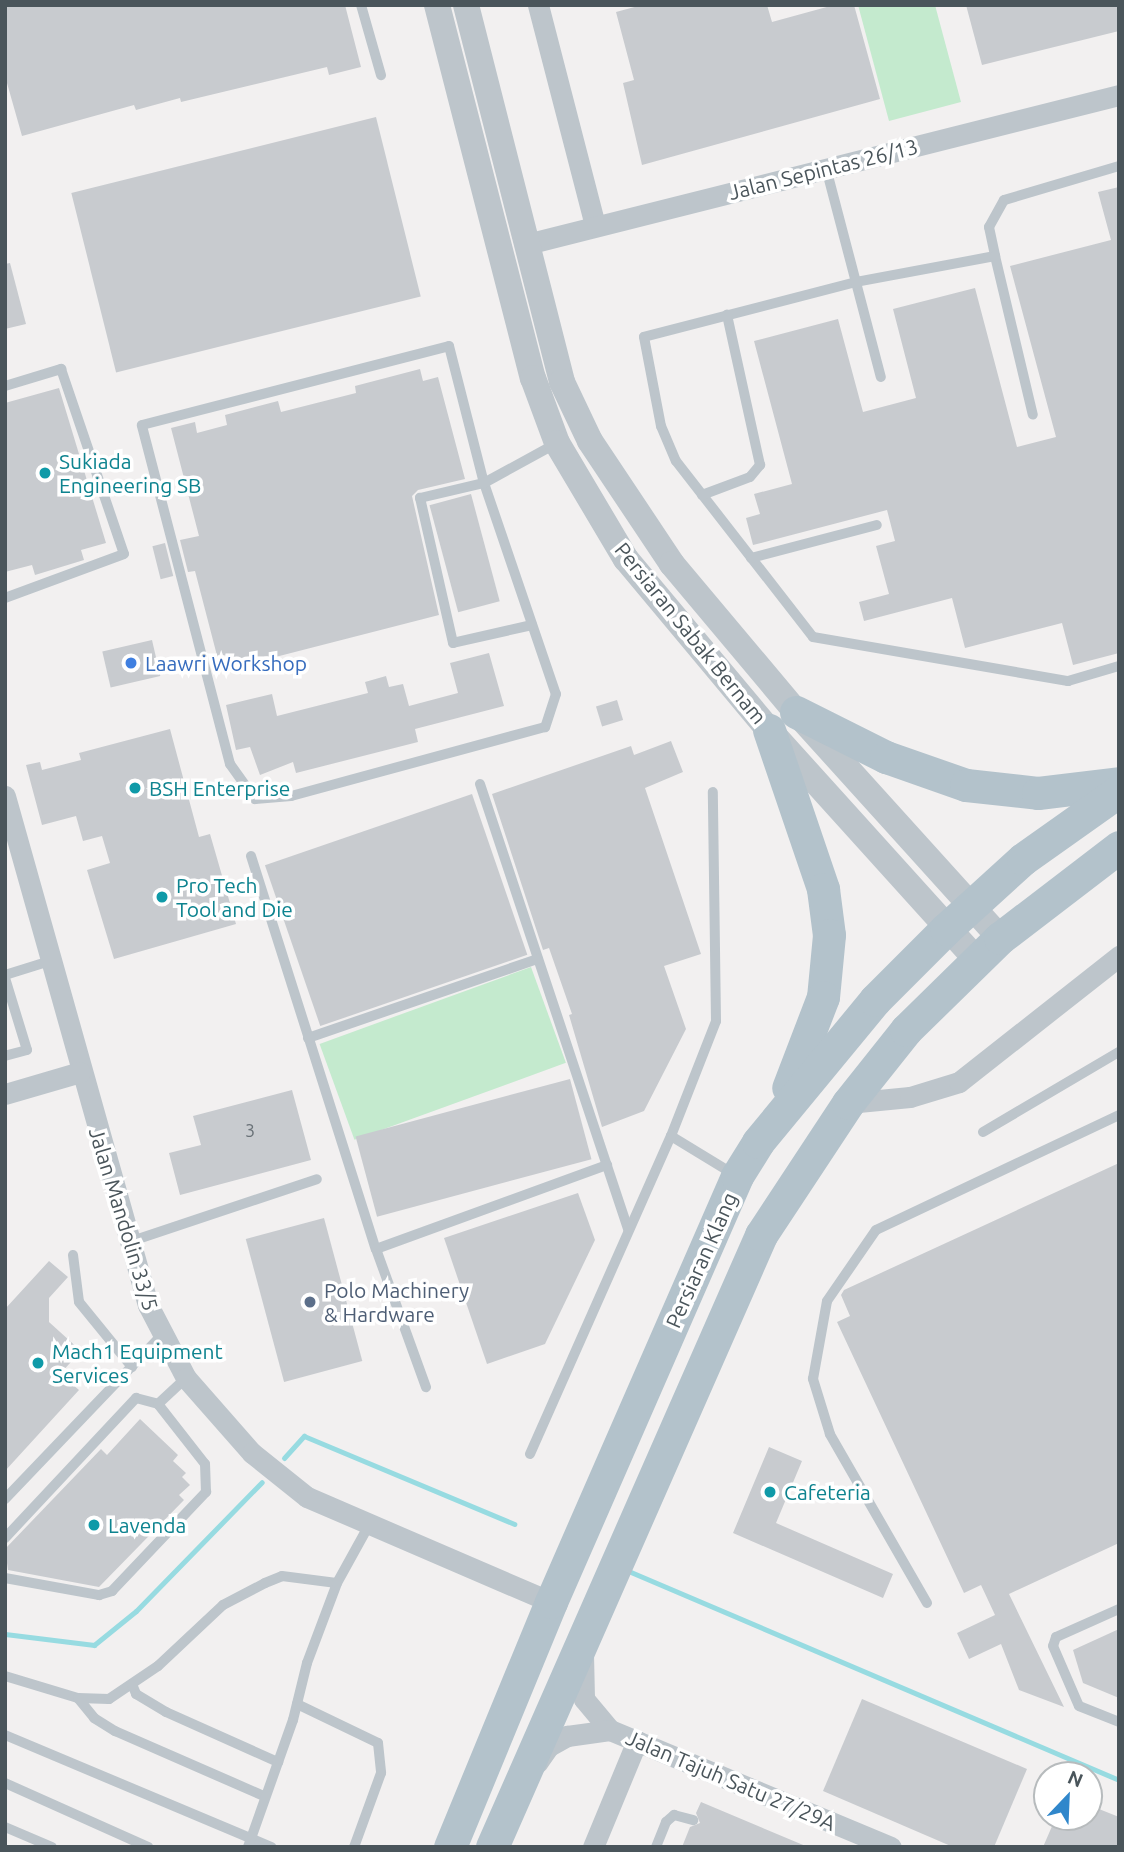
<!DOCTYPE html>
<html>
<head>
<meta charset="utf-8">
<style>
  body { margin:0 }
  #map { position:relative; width:1124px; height:1852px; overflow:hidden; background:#f2f0f0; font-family:Ubuntu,sans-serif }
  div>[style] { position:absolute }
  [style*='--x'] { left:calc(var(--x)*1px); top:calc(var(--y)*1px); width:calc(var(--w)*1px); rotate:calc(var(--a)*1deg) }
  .green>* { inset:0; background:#c4eace; transform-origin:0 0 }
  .stream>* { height:5px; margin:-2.5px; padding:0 2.5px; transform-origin:2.5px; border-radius:2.5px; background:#97dbe1 }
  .building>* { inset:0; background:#c8cbcf; transform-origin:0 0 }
  .service>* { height:10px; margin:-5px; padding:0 5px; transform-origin:5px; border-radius:5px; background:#bdc5cb }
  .minor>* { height:21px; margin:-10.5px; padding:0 10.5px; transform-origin:10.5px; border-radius:10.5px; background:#bdc5cb }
  .tertiary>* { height:26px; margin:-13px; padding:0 13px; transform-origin:13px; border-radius:13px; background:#bdc5cb }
  .primary>* { height:33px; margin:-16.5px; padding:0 16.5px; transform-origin:16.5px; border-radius:16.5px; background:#b3c2cb }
  .dots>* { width:19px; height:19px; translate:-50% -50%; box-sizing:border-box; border:4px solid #fff; border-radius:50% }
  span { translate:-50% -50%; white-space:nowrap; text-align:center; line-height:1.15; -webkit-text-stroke:7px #fff; paint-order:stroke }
  .number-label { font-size:18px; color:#6a7278 }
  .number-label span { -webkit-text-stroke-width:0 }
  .street-label { font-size:21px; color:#4a555b }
  .culture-label { font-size:21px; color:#0d838f }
  .left { translate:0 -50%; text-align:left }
  .shop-label { font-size:21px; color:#366cbe }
  .service-label { font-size:21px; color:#4e5e75 }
  .frame { position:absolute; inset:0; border:7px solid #4a555b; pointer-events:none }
  .north { position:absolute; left:1033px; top:1761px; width:70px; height:70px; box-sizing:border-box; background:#fff; border:2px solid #b7bbbd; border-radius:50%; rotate:23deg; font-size:19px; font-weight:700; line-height:28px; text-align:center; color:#4a555b }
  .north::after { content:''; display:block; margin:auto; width:24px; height:32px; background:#3087cb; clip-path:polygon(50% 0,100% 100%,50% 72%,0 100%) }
</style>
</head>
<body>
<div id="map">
  <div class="green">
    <div style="clip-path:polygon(858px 5px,935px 5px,961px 102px,889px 121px)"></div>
    <div style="left:531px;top:967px;width:102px;height:225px;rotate:70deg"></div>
  </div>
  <div class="stream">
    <div style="--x:284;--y:1458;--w:30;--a:-48"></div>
    <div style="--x:304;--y:1436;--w:228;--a:22.7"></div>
    <div style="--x:626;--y:1570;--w:536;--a:23.07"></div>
    <div style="--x:5;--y:1634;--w:90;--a:7"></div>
    <div style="--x:94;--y:1645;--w:54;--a:-39"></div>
    <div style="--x:136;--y:1611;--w:180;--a:-45.7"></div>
  </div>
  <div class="building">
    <div style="clip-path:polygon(5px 5px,345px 5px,361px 67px,329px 75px,327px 67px,181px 102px,180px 98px,136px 110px,134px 105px,22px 136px,5px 76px)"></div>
    <div style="clip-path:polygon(642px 5px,767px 5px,772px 22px,834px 5px,854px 5px,880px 99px,642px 165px,623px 83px,634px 80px,616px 12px)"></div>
    <div style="clip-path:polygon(966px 5px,1119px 5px,1119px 31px,982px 65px)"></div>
    <div style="left:376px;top:117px;width:185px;height:314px;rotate:76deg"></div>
    <div style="clip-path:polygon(1119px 187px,1119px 653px,1073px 665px,1062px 623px,965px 648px,952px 598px,864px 621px,859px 602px,889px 594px,876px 546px,895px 541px,887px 510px,753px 545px,746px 518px,760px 514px,754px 494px,792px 484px,754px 341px,838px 319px,863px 412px,916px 398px,893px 309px,975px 288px,1017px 447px,1056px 437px,1010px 266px,1111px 240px,1098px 192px)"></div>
    <div style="clip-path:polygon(10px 263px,26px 324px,5px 329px,5px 264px)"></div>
    <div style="clip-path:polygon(420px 369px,423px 381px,438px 377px,465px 479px,418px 490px,412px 496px,439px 615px,221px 671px,195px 571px,188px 572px,180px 540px,199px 536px,171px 428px,195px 422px,197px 433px,227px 425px,225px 415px,278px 401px,281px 412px,356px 393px,355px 386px)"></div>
    <div style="clip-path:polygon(59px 388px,106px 543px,81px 550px,84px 560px,35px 575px,32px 565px,5px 572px,5px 403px)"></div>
    <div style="left:471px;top:494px;width:111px;height:43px;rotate:75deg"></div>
    <div style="left:165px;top:543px;width:34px;height:13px;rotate:76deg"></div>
    <div style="left:152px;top:640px;width:37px;height:51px;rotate:77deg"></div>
    <div style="clip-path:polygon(489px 653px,504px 706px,415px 729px,418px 742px,296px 773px,293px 762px,260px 775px,250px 747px,236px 750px,226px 705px,272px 694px,277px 716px,368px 693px,365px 682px,386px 676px,389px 687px,403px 684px,409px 706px,458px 693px,450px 663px)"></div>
    <div style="left:617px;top:700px;width:21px;height:22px;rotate:73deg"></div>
    <div style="clip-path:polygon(170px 729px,199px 837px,210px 834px,236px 924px,114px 959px,87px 870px,110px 863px,102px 836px,83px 841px,76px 816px,42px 825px,26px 765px,40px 762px,42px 770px,81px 760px,79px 753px)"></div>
    <div style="clip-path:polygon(671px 741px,683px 772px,645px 788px,701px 954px,664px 966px,686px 1029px,644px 1111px,602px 1127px,569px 1015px,572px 1014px,549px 948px,543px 950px,492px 794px,631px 746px,634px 755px)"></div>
    <div style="left:472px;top:794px;width:170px;height:219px;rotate:71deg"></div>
    <div style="left:570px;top:1079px;width:83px;height:222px;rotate:75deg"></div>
    <div style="clip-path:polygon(292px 1090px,311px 1160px,180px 1195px,169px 1153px,201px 1145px,193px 1116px)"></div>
    <div style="clip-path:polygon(1119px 1163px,1119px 1543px,1009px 1594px,1064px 1707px,1019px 1690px,1001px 1644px,969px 1659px,957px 1633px,995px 1615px,981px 1585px,964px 1593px,837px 1322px,850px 1316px,841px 1295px,844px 1290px)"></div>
    <div style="clip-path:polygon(578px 1193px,595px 1240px,545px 1344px,487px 1364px,444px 1238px)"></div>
    <div style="left:324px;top:1218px;width:148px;height:81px;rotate:75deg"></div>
    <div style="clip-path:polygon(49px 1261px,68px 1277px,49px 1298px,49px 1322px,81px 1351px,60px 1374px,79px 1390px,5px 1471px,5px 1309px)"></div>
    <div style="clip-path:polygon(140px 1419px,178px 1455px,173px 1461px,186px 1473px,182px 1477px,190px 1485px,179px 1495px,184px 1500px,99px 1587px,8px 1570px,5px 1549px,101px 1449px,107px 1455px)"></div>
    <div style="clip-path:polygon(769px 1447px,802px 1461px,776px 1523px,893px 1574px,883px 1598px,733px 1533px)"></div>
    <div style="clip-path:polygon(1119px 1629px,1119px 1698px,1083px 1683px,1073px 1650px)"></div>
    <div style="clip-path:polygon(862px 1699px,1027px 1769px,994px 1847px,953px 1847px,823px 1791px)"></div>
    <div style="clip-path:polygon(701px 1802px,808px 1847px,682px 1847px,690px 1827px,700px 1823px,696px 1813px)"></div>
    <div style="clip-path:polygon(1089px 1805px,1119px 1817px,1119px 1847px,1043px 1847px,1056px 1817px,1089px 1817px)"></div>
  </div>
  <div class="service">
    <div style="--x:361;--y:5;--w:73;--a:74.1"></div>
    <div style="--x:1119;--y:166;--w:120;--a:163.5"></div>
    <div style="--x:1004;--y:200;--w:31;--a:119"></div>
    <div style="--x:989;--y:227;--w:30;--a:78"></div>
    <div style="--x:995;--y:256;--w:141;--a:169.4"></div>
    <div style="--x:856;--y:282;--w:219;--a:165.5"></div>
    <div style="--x:644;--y:337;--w:91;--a:79.2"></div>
    <div style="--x:661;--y:426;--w:38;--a:67"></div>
    <div style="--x:676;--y:461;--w:223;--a:52.1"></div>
    <div style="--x:813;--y:637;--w:259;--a:9.8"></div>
    <div style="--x:1068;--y:681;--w:53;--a:-16.4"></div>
    <div style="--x:826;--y:168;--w:216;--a:75.3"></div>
    <div style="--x:995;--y:256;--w:163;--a:76.6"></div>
    <div style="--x:449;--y:346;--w:141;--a:75.7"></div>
    <div style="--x:484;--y:483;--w:223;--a:71.2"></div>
    <div style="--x:556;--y:694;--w:35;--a:108"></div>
    <div style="--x:545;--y:727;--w:263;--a:164.8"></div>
    <div style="--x:291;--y:796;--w:36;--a:175"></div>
    <div style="--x:255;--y:799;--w:43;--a:-125.5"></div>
    <div style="--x:230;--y:764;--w:350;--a:-104.6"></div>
    <div style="--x:142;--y:425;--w:317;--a:-14.4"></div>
    <div style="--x:5;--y:386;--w:59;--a:-16.9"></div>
    <div style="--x:61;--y:369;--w:195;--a:71.2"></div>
    <div style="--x:124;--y:554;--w:127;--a:159.7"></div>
    <div style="--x:702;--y:495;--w:51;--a:-20.6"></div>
    <div style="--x:750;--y:477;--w:16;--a:-50"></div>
    <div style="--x:760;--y:465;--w:154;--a:-102.4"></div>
    <div style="--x:751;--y:558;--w:130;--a:-14.7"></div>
    <div style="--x:532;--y:625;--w:81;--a:167.2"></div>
    <div style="--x:453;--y:643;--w:149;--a:-102.8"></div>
    <div style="--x:420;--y:498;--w:66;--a:-13.2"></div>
    <div style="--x:484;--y:483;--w:83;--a:-28.7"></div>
    <div style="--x:480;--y:784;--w:470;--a:71.6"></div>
    <div style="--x:251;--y:856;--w:412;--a:72.4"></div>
    <div style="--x:376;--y:1249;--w:147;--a:70.1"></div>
    <div style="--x:5;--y:975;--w:47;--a:-17.3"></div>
    <div style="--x:5;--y:978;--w:75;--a:73"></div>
    <div style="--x:27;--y:1050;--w:23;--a:165"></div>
    <div style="--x:308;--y:1038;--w:243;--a:-19"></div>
    <div style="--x:983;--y:1132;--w:158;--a:-30.5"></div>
    <div style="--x:671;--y:1136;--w:75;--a:31.4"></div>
    <div style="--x:129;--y:1242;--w:198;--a:-18.5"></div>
    <div style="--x:376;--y:1249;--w:246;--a:-20"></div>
    <div style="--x:73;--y:1255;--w:47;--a:82.7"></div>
    <div style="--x:79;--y:1302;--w:84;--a:50.8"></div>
    <div style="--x:530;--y:1454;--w:348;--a:-66.1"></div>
    <div style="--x:671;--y:1136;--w:123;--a:-68.6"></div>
    <div style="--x:716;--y:1021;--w:229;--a:-90.8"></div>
    <div style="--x:5;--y:1499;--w:226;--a:-46.3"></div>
    <div style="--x:5;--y:1538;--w:192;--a:-46.9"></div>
    <div style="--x:136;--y:1398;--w:23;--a:15"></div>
    <div style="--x:5;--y:1578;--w:96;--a:10.3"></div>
    <div style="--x:99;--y:1595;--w:14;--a:-17"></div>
    <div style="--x:112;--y:1591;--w:137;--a:-46.5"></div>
    <div style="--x:206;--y:1492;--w:28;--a:-92"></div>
    <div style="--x:205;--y:1464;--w:76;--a:-128.1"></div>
    <div style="--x:158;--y:1404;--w:38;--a:-43"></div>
    <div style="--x:927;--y:1603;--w:195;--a:-119.9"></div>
    <div style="--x:830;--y:1434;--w:58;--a:-107.2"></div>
    <div style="--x:813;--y:1379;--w:79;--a:-79.8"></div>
    <div style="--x:827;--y:1301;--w:86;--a:-55.4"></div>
    <div style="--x:876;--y:1230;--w:269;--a:-25.3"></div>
    <div style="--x:1119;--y:1609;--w:69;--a:156"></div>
    <div style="--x:1056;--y:1637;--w:9;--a:108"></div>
    <div style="--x:1053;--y:1646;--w:65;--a:66.6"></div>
    <div style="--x:1079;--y:1706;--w:43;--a:21.8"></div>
    <div style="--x:5;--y:1676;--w:76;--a:16.8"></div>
    <div style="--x:78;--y:1698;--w:31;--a:2"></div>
    <div style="--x:109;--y:1699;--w:59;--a:-34"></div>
    <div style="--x:158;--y:1666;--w:89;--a:-43.2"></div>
    <div style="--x:223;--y:1605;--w:47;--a:-27.6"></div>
    <div style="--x:265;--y:1583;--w:18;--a:-22"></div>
    <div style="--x:282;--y:1576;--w:55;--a:7.3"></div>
    <div style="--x:132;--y:1684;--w:11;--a:68"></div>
    <div style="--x:136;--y:1694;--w:35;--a:31"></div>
    <div style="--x:166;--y:1712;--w:123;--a:24.1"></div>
    <div style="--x:78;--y:1698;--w:26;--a:51"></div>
    <div style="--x:94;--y:1718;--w:25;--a:32"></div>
    <div style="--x:115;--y:1731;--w:163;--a:23.6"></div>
    <div style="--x:297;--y:1704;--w:90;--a:25.7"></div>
    <div style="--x:378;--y:1743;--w:30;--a:84"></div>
    <div style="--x:381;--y:1773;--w:79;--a:110"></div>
    <div style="--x:5;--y:1735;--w:289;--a:22.8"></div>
    <div style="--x:5;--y:1783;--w:157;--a:24.1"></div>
    <div style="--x:5;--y:1827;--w:51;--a:23.1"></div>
    <div style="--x:248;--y:1847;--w:135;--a:-70.5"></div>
    <div style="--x:293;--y:1720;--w:59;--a:-76.2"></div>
    <div style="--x:307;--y:1663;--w:85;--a:-69.4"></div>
    <div style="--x:337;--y:1583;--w:66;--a:-61.1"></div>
    <div style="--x:656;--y:1847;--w:27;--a:-68"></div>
    <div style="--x:666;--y:1822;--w:11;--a:-41"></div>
    <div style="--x:674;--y:1815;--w:20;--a:15"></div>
  </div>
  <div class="minor">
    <div style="--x:538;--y:5;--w:228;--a:75.5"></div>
    <div style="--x:527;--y:244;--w:610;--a:-14.13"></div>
    <div style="--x:5;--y:796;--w:529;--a:74.31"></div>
    <div style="--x:148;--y:1305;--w:82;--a:62.5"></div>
    <div style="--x:186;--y:1378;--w:100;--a:48.7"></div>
    <div style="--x:252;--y:1453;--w:70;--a:38.7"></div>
    <div style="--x:307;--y:1497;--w:266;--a:23.3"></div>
    <div style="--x:5;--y:1094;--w:78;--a:-16.3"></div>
    <div style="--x:848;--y:1103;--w:62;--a:-5.5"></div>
    <div style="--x:910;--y:1097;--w:51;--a:-17"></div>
    <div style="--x:959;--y:1082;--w:204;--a:-38.2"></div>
    <div style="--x:583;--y:1654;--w:45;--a:88.7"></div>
    <div style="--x:584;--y:1699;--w:40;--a:50"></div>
    <div style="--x:610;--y:1730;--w:304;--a:22.6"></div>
    <div style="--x:537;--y:1763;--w:21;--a:-55"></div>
    <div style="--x:549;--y:1746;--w:21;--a:-29"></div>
    <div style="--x:567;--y:1736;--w:43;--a:-7.9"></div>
    <div style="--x:593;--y:1847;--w:115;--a:-67.5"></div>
  </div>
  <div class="tertiary">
    <div style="--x:437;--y:5;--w:385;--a:75.6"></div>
    <div style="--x:533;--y:378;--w:69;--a:69.7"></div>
    <div style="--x:557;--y:443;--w:135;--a:59.3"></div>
    <div style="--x:626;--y:559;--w:223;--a:50.1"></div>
    <div style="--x:769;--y:730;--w:312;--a:47.9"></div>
    <div style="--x:466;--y:5;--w:389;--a:75.7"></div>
    <div style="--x:562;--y:382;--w:65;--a:64.6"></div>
    <div style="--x:590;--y:441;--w:148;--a:56.3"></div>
    <div style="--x:672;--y:564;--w:193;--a:50"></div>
    <div style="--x:796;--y:712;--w:304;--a:47.9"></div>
  </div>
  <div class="primary">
    <div style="--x:796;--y:712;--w:101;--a:26.6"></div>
    <div style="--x:886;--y:757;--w:85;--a:19.3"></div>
    <div style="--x:966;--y:785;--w:72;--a:6.3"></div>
    <div style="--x:1038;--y:793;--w:82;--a:-7"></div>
    <div style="--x:769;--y:730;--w:168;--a:71.2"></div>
    <div style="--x:823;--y:889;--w:46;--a:82.6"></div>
    <div style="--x:829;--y:935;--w:62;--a:95.5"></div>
    <div style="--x:823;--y:997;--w:97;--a:111"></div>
    <div style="--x:450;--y:1847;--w:265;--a:-67.6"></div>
    <div style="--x:551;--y:1602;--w:465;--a:-66.4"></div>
    <div style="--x:737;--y:1176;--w:40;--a:-58"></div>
    <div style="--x:758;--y:1142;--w:184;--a:-50.5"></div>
    <div style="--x:875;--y:1000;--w:100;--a:-45"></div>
    <div style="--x:946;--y:929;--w:104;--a:-42.3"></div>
    <div style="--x:1023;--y:859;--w:118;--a:-35.3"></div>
    <div style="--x:492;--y:1847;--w:669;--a:-66.27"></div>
    <div style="--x:761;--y:1235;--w:158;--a:-56.6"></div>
    <div style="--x:848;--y:1103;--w:93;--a:-51.5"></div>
    <div style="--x:906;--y:1030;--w:132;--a:-44.4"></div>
    <div style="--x:1000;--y:938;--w:150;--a:-37.4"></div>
  </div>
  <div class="dots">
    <div style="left:45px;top:473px;background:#0f9aa8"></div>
    <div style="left:131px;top:663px;background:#3f7fe0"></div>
    <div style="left:135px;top:788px;background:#0f9aa8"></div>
    <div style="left:162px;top:897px;background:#0f9aa8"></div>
    <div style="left:310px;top:1302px;background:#5c6f8a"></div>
    <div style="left:38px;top:1363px;background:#0f9aa8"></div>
    <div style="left:770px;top:1492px;background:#0f9aa8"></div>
    <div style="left:94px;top:1525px;background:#0f9aa8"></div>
  </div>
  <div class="number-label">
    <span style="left:250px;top:1130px">3</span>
  </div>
  <div class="street-label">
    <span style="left:823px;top:169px;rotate:-14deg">Jalan Sepintas 26/13</span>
    <span style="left:691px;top:633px;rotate:51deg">Persiaran Sabak Bernam</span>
    <span style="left:124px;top:1219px;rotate:73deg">Jalan Mandolin 33/5</span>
    <span style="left:701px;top:1260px;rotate:-66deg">Persiaran Klang</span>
    <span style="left:731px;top:1780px;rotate:23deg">Jalan Tajuh Satu 27/29A</span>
  </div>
  <div class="culture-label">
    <span class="left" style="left:59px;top:473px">Sukiada<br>Engineering SB</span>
    <span class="left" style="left:149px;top:788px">BSH Enterprise</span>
    <span class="left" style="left:176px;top:897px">Pro Tech<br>Tool and Die</span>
    <span class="left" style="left:52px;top:1363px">Mach1 Equipment<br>Services</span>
    <span class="left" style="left:784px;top:1492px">Cafeteria</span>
    <span class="left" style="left:108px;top:1525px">Lavenda</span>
  </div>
  <div class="shop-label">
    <span class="left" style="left:145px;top:663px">Laawri Workshop</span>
  </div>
  <div class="service-label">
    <span class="left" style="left:324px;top:1302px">Polo Machinery<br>&amp; Hardware</span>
  </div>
  <div class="frame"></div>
  <div class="north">N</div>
</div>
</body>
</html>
